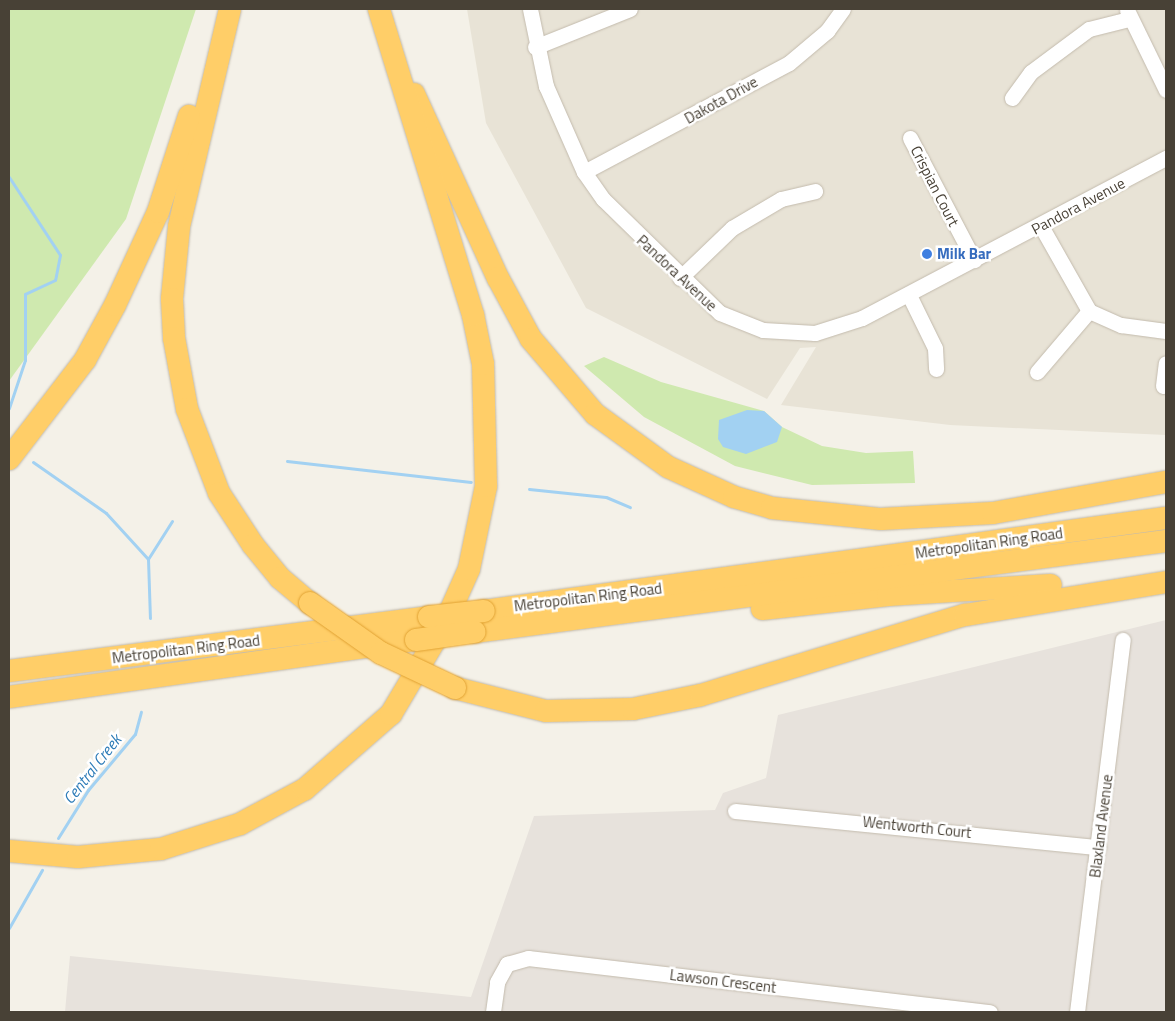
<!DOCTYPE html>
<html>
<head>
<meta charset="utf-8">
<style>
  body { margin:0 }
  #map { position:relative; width:1175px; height:1021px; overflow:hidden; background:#f4f1e8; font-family:"Titillium Web",sans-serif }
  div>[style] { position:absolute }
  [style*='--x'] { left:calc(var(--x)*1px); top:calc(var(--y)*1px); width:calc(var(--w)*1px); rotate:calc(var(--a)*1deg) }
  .residential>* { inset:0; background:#e8e3d6 }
  .industrial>* { inset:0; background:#e7e2dc }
  .green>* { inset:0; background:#cfe9af }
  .water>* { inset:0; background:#a2d1f2 }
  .stream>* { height:3px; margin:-1.5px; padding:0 1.5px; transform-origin:1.5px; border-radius:1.5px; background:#a2d1f2 }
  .roads { filter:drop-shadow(0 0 1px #c3bbad) drop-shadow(0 0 1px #c3bbad) }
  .minor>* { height:15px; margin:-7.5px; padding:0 7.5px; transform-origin:7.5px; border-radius:7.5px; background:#fff }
  .highway>* { height:22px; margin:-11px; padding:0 11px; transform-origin:11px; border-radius:11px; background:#ffce68 }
  .bridges { filter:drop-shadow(0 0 1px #e2a334) drop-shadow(0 0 1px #e2a334) }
  .highway-bridge>* { height:22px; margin:-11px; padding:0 11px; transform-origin:11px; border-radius:11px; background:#ffce68 }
  .dots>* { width:14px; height:14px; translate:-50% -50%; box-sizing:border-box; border:2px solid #fff; border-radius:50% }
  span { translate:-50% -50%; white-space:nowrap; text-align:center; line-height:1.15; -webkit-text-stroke:5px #fff; paint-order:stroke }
  .street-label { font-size:15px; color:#484136 }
  .shop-label { font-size:15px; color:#366cbe; font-weight:700 }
  .left { translate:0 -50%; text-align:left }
  .water-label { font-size:16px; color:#2c7bb7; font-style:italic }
  .frame { position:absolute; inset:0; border:10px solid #484136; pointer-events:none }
</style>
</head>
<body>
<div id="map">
  <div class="residential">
    <div style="clip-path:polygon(467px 9px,1166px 9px,1166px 435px,950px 425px,781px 405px,816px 347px,800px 348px,767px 399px,586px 308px,486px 123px)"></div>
  </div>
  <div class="industrial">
    <div style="clip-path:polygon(1166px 620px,1166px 1012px,65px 1012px,70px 956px,471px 997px,534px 816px,715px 810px,723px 793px,766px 778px,778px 715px)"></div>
  </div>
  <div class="green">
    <div style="clip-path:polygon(9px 9px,196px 9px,126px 219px,9px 381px)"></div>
    <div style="clip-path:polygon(604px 357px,661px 382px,764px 411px,782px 427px,822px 446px,866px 453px,913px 451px,915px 483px,812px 485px,735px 466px,644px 417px,584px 366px)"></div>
  </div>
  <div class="water">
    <div style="clip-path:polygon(747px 410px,764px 411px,782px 427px,777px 442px,746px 454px,723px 447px,718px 439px,719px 420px)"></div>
  </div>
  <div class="stream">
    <div style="--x:9;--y:177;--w:93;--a:56.8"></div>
    <div style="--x:60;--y:255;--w:25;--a:101"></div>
    <div style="--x:55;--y:280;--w:33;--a:155"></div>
    <div style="--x:25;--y:294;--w:66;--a:90"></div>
    <div style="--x:25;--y:360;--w:51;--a:108.4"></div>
    <div style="--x:287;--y:461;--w:185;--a:6.5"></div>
    <div style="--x:33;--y:462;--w:89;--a:34.9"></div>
    <div style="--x:106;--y:513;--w:62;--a:47.6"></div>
    <div style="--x:148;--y:559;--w:59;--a:88.1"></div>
    <div style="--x:529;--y:489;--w:77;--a:5.9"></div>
    <div style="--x:606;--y:497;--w:26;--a:23"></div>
    <div style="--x:148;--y:559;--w:45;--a:-57.7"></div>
    <div style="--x:58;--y:838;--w:57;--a:-58"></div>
    <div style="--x:88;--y:790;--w:73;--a:-50"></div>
    <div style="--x:135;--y:734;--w:23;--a:-75"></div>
    <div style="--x:9;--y:928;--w:67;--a:-60.4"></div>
  </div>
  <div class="roads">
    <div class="minor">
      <div style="--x:530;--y:9;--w:79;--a:78.3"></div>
      <div style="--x:546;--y:86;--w:94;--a:66.2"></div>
      <div style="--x:584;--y:172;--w:33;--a:55"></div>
      <div style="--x:603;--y:199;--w:163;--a:44.3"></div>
      <div style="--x:720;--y:313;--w:46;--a:21.6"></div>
      <div style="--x:763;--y:330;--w:52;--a:3.3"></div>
      <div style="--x:815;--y:333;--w:49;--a:-17.7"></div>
      <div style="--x:862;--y:318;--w:344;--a:-27.8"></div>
      <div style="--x:1127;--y:10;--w:89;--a:64"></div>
      <div style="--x:535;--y:47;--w:102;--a:-21.8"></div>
      <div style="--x:1012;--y:98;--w:32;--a:-54"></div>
      <div style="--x:1031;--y:72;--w:72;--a:-36.6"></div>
      <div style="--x:1089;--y:29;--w:41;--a:-14"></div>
      <div style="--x:910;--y:138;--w:138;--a:62.3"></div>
      <div style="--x:584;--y:172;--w:232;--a:-28"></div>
      <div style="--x:789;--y:63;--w:50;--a:-40.1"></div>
      <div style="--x:827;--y:31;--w:27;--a:-54"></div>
      <div style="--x:1041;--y:226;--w:98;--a:60.5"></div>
      <div style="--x:1089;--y:311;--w:35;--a:24"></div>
      <div style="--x:1121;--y:325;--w:45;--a:7.6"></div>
      <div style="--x:680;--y:278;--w:72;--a:-43.9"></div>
      <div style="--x:732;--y:228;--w:57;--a:-30.6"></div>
      <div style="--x:781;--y:199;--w:35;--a:-13"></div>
      <div style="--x:909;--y:295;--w:59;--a:63.9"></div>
      <div style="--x:935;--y:348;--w:21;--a:87"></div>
      <div style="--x:1037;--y:372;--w:80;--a:-49.6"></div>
      <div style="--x:1163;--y:386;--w:23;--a:-83"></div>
      <div style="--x:735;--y:811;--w:365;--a:5.7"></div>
      <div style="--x:493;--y:1012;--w:30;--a:-82"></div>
      <div style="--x:497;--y:982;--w:21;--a:-61"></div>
      <div style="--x:507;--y:964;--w:22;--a:-16"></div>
      <div style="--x:528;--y:958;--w:465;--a:6.7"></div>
      <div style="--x:1077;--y:1012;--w:375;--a:-83"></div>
    </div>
    <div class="highway">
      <div style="--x:230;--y:9;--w:224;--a:103.2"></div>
      <div style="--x:179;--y:227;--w:72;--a:95.6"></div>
      <div style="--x:172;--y:299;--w:39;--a:87"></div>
      <div style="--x:174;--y:338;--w:72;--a:79.6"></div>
      <div style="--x:187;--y:409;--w:90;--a:69.1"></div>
      <div style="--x:219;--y:493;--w:62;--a:56.8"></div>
      <div style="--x:253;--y:545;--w:43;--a:50.7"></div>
      <div style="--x:280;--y:578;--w:39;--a:40"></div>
      <div style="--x:414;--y:94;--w:202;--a:65.5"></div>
      <div style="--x:498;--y:278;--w:69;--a:61.6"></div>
      <div style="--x:531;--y:339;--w:99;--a:49.5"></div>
      <div style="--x:595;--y:414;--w:90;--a:36"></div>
      <div style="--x:668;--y:467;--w:72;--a:24.4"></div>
      <div style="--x:734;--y:497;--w:40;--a:16"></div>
      <div style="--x:772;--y:508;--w:110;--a:5.8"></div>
      <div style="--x:881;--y:519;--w:112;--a:-3.1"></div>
      <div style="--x:993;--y:513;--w:176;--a:-10.2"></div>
      <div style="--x:9;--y:459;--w:125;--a:-52.5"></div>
      <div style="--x:85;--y:360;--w:63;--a:-61.4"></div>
      <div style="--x:115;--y:305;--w:102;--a:-65.2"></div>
      <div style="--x:158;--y:212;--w:101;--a:-72.1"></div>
      <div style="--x:762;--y:609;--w:127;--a:-6.3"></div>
      <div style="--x:888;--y:595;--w:163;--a:-3.5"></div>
      <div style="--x:484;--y:611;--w:688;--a:-7.77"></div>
      <div style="--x:474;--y:632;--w:698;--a:-7.49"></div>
      <div style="--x:9;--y:671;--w:423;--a:-7.3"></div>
      <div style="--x:455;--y:688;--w:94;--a:14.2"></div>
      <div style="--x:546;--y:711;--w:87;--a:-1.3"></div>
      <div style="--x:633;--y:709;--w:69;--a:-11.6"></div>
      <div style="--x:701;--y:695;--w:276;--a:-16.9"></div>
      <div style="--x:965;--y:615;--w:204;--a:-9.3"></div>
      <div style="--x:9;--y:697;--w:411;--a:-8"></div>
      <div style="--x:9;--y:851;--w:69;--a:5"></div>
      <div style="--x:78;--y:857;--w:83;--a:-5.5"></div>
      <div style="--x:161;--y:849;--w:83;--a:-17.6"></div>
      <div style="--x:240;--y:824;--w:74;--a:-28.3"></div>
      <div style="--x:305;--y:789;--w:114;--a:-41.1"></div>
      <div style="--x:391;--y:714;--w:104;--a:-59.2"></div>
      <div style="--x:444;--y:625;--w:61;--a:-65.9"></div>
      <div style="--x:469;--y:569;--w:85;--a:-78.4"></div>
      <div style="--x:486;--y:486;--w:122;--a:-91.4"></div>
      <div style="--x:483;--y:364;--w:50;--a:-101.5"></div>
      <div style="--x:473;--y:315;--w:320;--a:-107.1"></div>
    </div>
  </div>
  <div class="bridges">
    <div class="highway-bridge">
      <div style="--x:310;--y:603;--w:87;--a:35.2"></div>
      <div style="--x:381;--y:653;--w:82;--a:25.3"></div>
      <div style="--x:429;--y:617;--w:55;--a:-6.2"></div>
      <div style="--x:416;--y:640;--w:59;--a:-7.9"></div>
    </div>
  </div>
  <div class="dots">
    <div style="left:927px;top:254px;background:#3f7fe0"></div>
  </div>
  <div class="street-label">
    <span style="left:721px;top:100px;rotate:-29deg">Dakota Drive</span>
    <span style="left:935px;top:186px;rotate:63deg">Crispian Court</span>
    <span style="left:1078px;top:206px;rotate:-28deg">Pandora Avenue</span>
    <span style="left:677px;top:273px;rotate:43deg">Pandora Avenue</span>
    <span style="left:989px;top:543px;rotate:-8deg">Metropolitan Ring Road</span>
    <span style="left:588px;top:597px;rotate:-7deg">Metropolitan Ring Road</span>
    <span style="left:186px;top:649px;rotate:-7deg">Metropolitan Ring Road</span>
    <span style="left:1101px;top:826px;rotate:-83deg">Blaxland Avenue</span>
    <span style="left:917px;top:827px;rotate:6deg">Wentworth Court</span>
    <span style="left:723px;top:981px;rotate:7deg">Lawson Crescent</span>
  </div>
  <div class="shop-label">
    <span class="left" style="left:937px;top:254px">Milk Bar</span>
  </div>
  <div class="water-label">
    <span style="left:92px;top:769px;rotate:-52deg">Central Creek</span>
  </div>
  <div class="frame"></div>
</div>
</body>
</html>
